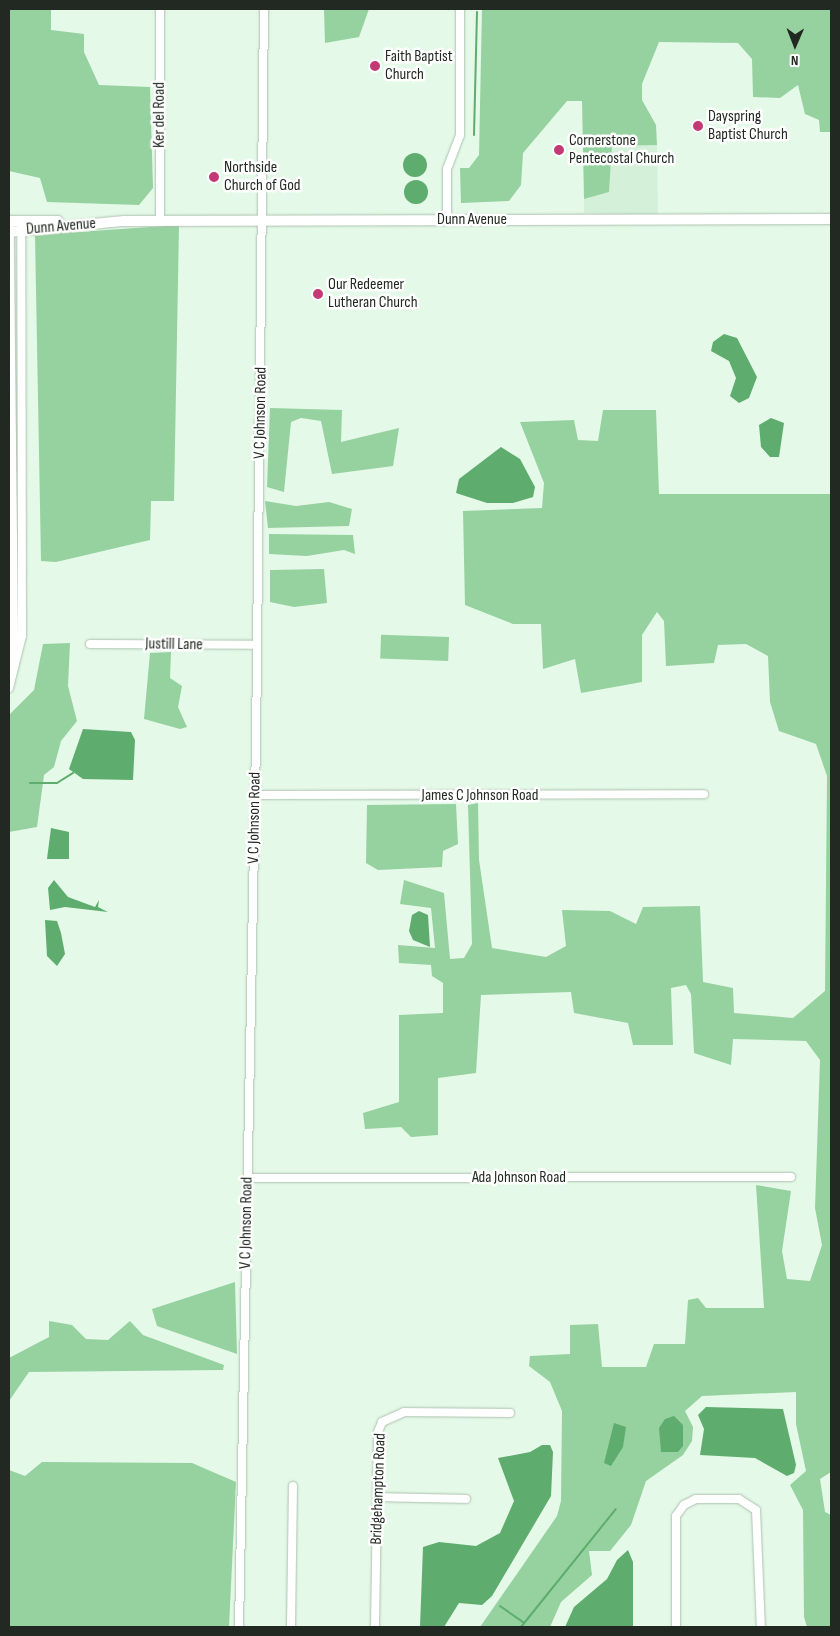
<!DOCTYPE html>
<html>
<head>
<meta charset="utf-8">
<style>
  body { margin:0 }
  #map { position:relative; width:840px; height:1636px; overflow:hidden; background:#e4f9e7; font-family:"Sofia Sans Condensed",sans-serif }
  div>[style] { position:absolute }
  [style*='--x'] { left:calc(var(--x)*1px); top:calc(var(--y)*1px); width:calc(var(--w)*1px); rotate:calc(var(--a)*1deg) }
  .built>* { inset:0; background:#d5f0d9 }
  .green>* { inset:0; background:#96d1a0; transform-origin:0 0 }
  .water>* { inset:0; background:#5eac6e }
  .round { border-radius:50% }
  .stream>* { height:2px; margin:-1px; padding:0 1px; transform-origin:1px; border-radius:1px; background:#5eac6e }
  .roads { filter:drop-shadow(0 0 1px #aec1b0) drop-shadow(0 0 1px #aec1b0) }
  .minor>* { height:8px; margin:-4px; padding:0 4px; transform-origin:4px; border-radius:4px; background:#fff }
  .major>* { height:10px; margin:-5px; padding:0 5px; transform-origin:5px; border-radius:5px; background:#fff }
  .dots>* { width:14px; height:14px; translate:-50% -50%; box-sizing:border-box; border:2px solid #fff; border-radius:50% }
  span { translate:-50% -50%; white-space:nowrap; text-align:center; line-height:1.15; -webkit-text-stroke:5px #fff; paint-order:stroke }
  .poi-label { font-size:16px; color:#212922 }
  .left { translate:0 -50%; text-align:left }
  .street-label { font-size:16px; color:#212922 }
  .frame { position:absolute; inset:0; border:10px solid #212922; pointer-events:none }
  .north { position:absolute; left:770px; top:20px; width:50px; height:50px; -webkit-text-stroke:4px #fff; paint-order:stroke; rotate:181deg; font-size:14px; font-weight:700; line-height:20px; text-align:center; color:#212922 }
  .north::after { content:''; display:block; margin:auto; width:18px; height:22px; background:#212922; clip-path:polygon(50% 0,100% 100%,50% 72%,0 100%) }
</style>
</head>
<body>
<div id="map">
  <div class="built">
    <div style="clip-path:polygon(657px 145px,658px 215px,584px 213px,584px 199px,609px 192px,612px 146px)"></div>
  </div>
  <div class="green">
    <div style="clip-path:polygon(9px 9px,51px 9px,51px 30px,84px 34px,84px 52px,99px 85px,150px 87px,153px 188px,139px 205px,47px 202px,40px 178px,9px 171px)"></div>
    <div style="clip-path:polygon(324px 9px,369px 9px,359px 37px,325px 43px)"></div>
    <div style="clip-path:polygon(482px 9px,831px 9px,831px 132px,820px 132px,819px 120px,805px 114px,798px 85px,780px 98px,753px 97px,752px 59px,738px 43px,659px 42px,642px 84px,642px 100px,656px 125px,657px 145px,612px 146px,609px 192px,584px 199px,582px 101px,567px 101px,523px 153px,521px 185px,509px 201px,461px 203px,460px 168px,469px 168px,479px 155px)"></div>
    <div style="clip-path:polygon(179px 225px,174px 501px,151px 501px,150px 540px,56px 562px,41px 561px,35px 235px)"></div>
    <div style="clip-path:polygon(270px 408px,342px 410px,341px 442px,399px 428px,393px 466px,332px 474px,321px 421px,301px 418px,291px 422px,284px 492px,267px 487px)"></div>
    <div style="clip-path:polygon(603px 410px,656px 410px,659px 494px,831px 494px,831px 1472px,820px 1479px,825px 1512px,831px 1515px,831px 1627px,807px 1627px,804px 1617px,803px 1510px,790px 1485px,806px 1471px,796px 1424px,796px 1392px,702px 1396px,685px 1411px,693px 1427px,692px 1441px,683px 1455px,646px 1481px,631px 1525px,610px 1551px,589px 1551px,592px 1575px,561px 1602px,550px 1627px,480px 1627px,557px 1516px,561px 1501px,562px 1411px,550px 1382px,529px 1366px,530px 1356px,570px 1354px,570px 1325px,598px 1324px,602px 1367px,646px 1367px,654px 1344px,685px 1344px,688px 1300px,698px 1298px,706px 1308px,764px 1308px,756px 1185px,791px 1191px,782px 1251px,787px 1279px,810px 1281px,822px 1245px,815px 1208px,820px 1060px,806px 1041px,733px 1039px,731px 1065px,694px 1053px,691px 994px,686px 985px,671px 988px,673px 1045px,633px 1045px,628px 1023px,574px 1013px,571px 992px,481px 995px,476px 1073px,438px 1078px,438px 1135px,411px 1137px,401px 1127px,365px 1129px,363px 1113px,399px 1102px,399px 1015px,443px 1013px,443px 983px,432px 976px,431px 965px,399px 963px,398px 945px,435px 948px,431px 908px,400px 904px,404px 880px,444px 893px,450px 959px,464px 958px,472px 944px,468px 805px,478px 803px,479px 860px,492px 948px,546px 957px,566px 946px,562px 910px,610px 911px,636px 924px,643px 907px,700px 906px,703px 982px,733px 988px,734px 1013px,793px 1018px,825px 991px,827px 776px,816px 744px,779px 731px,770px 702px,768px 656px,746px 644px,718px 645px,714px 663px,666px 666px,664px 621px,657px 612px,642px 635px,642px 682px,581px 693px,575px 659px,543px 669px,541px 624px,513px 624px,465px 605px,463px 511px,542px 508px,544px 483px,520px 422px,574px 420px,578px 440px,598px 441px)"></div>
    <div style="clip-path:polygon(265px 501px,296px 506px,329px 502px,352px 509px,349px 526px,268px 528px)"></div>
    <div style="clip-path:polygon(269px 534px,353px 535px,355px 554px,344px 550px,307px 556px,269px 554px)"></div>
    <div style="clip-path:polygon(324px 569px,327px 603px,294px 607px,270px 602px,270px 570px)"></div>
    <div style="left:449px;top:637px;width:24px;height:68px;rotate:92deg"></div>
    <div style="clip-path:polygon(70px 643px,68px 686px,77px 721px,61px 741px,54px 767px,44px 775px,37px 827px,9px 832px,9px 715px,34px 690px,43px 644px)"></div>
    <div style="clip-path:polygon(171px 652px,170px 678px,182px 686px,178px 707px,187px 727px,180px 729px,144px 719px,150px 653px)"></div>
    <div style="clip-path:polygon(456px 804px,458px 844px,443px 851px,442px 867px,378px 870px,366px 863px,367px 805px)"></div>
    <div style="clip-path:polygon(235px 1282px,237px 1354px,157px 1326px,152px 1309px)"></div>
    <div style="clip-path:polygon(49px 1321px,72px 1325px,86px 1339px,108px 1340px,130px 1321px,143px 1335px,224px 1365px,223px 1370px,29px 1372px,9px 1401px,9px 1358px,49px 1337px)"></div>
    <div style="clip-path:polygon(42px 1462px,192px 1463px,236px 1482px,229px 1627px,9px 1627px,9px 1470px,25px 1476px)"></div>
  </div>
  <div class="water">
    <div class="round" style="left:403px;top:153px;width:24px;height:24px"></div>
    <div class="round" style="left:404px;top:180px;width:24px;height:24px"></div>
    <div style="clip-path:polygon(724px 334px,737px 338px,757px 377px,749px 398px,739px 403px,730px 396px,736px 378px,729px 361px,711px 351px,713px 342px)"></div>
    <div style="clip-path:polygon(771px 418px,784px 423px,779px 457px,770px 457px,761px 447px,759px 425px)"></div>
    <div style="clip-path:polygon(501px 447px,520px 459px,535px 487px,533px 497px,513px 503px,487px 503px,456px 493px,459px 479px)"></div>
    <div style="clip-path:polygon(83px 729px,131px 732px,135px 740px,133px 780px,83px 779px,69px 769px)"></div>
    <div style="clip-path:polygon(51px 828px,69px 832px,69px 859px,47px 859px)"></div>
    <div style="clip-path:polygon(54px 880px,68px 897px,95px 907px,99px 900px,98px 907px,108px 912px,65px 907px,50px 910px,48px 888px)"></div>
    <div style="clip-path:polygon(419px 911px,428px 915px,430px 947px,413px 940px,409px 931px,412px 915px)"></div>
    <div style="clip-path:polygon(45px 920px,57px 921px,61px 933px,65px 954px,57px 966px,47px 956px)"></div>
    <div style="clip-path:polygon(706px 1407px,783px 1409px,796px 1465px,794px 1473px,787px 1476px,755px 1458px,700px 1455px,704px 1429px,698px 1415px)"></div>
    <div style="clip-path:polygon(674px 1416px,683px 1425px,683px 1446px,678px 1452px,661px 1452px,659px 1428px,665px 1419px)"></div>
    <div style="clip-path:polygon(614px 1423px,626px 1427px,623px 1447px,611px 1466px,604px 1463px)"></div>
    <div style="clip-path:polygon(542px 1445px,550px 1445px,553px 1452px,551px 1496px,492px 1596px,482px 1605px,459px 1603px,444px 1627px,420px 1627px,423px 1547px,439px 1542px,476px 1546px,500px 1533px,514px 1501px,498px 1458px,530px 1452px)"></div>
    <div style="clip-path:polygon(628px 1550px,633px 1562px,633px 1627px,565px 1627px,574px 1607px,607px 1579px,617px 1560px)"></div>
  </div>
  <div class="stream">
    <div style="--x:474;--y:135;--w:123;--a:-88.6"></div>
    <div style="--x:30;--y:783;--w:27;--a:0"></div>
    <div style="--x:57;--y:783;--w:19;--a:-32"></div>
    <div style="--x:500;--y:1606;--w:29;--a:35"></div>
    <div style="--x:521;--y:1627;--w:151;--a:-51.2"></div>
  </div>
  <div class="roads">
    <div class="minor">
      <div style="--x:160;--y:9;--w:212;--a:90"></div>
      <div style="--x:447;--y:219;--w:50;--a:-90"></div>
      <div style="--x:447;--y:169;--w:36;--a:-69"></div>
      <div style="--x:460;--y:135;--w:126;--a:-90"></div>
      <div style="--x:90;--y:644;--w:167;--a:0.3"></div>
      <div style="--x:9;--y:668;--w:32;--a:-81"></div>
      <div style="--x:14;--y:636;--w:408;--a:-90.6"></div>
      <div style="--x:9;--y:688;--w:54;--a:-76"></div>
      <div style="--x:22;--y:636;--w:409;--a:-90.1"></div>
      <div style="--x:255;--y:795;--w:449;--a:-0.1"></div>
      <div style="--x:248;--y:1178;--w:543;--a:-0.11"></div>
      <div style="--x:377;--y:1497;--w:89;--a:1.3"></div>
      <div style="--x:239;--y:1627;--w:883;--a:-88.9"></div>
      <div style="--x:256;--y:744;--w:735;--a:-89.38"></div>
      <div style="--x:291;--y:1627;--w:141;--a:-89.2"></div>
      <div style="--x:375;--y:1627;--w:195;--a:-89.1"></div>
      <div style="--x:378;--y:1432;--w:11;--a:-68"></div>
      <div style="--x:382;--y:1422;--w:24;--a:-24"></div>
      <div style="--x:404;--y:1412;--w:106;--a:0.5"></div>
      <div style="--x:676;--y:1627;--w:111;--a:-90"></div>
      <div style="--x:676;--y:1516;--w:14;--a:-54"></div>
      <div style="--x:684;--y:1505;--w:13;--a:-27"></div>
      <div style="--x:696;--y:1499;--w:43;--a:0"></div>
      <div style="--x:739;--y:1499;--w:20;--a:33"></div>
      <div style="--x:756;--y:1510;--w:117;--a:87.6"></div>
    </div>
    <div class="major">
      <div style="--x:9;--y:221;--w:49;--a:0"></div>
      <div style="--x:9;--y:232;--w:116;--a:-5.5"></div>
      <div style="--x:124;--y:221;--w:707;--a:-0.16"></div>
    </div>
  </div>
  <div class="dots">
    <div style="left:375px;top:66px;background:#c33973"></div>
    <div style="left:698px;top:126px;background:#c33973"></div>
    <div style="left:559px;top:150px;background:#c33973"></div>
    <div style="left:214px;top:177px;background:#c33973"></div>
    <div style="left:318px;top:294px;background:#c33973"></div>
  </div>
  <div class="poi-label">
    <span class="left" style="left:385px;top:66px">Faith Baptist<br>Church</span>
    <span class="left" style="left:708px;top:126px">Dayspring<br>Baptist Church</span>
    <span class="left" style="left:569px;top:150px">Cornerstone<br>Pentecostal Church</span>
    <span class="left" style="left:224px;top:177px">Northside<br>Church of God</span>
    <span class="left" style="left:328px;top:294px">Our Redeemer<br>Lutheran Church</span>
  </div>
  <div class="street-label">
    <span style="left:160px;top:115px;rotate:-90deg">Ker del Road</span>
    <span style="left:472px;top:220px">Dunn Avenue</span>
    <span style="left:61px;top:227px;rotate:-5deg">Dunn Avenue</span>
    <span style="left:261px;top:413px;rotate:-89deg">V C Johnson Road</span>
    <span style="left:174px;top:645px;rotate:1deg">Justill Lane</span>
    <span style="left:480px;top:796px">James C Johnson Road</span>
    <span style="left:255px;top:818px;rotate:-89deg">V C Johnson Road</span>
    <span style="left:519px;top:1178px">Ada Johnson Road</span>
    <span style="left:247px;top:1223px;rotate:-89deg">V C Johnson Road</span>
    <span style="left:379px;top:1489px;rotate:-88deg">Bridgehampton Road</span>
  </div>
  <div class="frame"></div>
  <div class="north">N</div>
</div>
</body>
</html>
